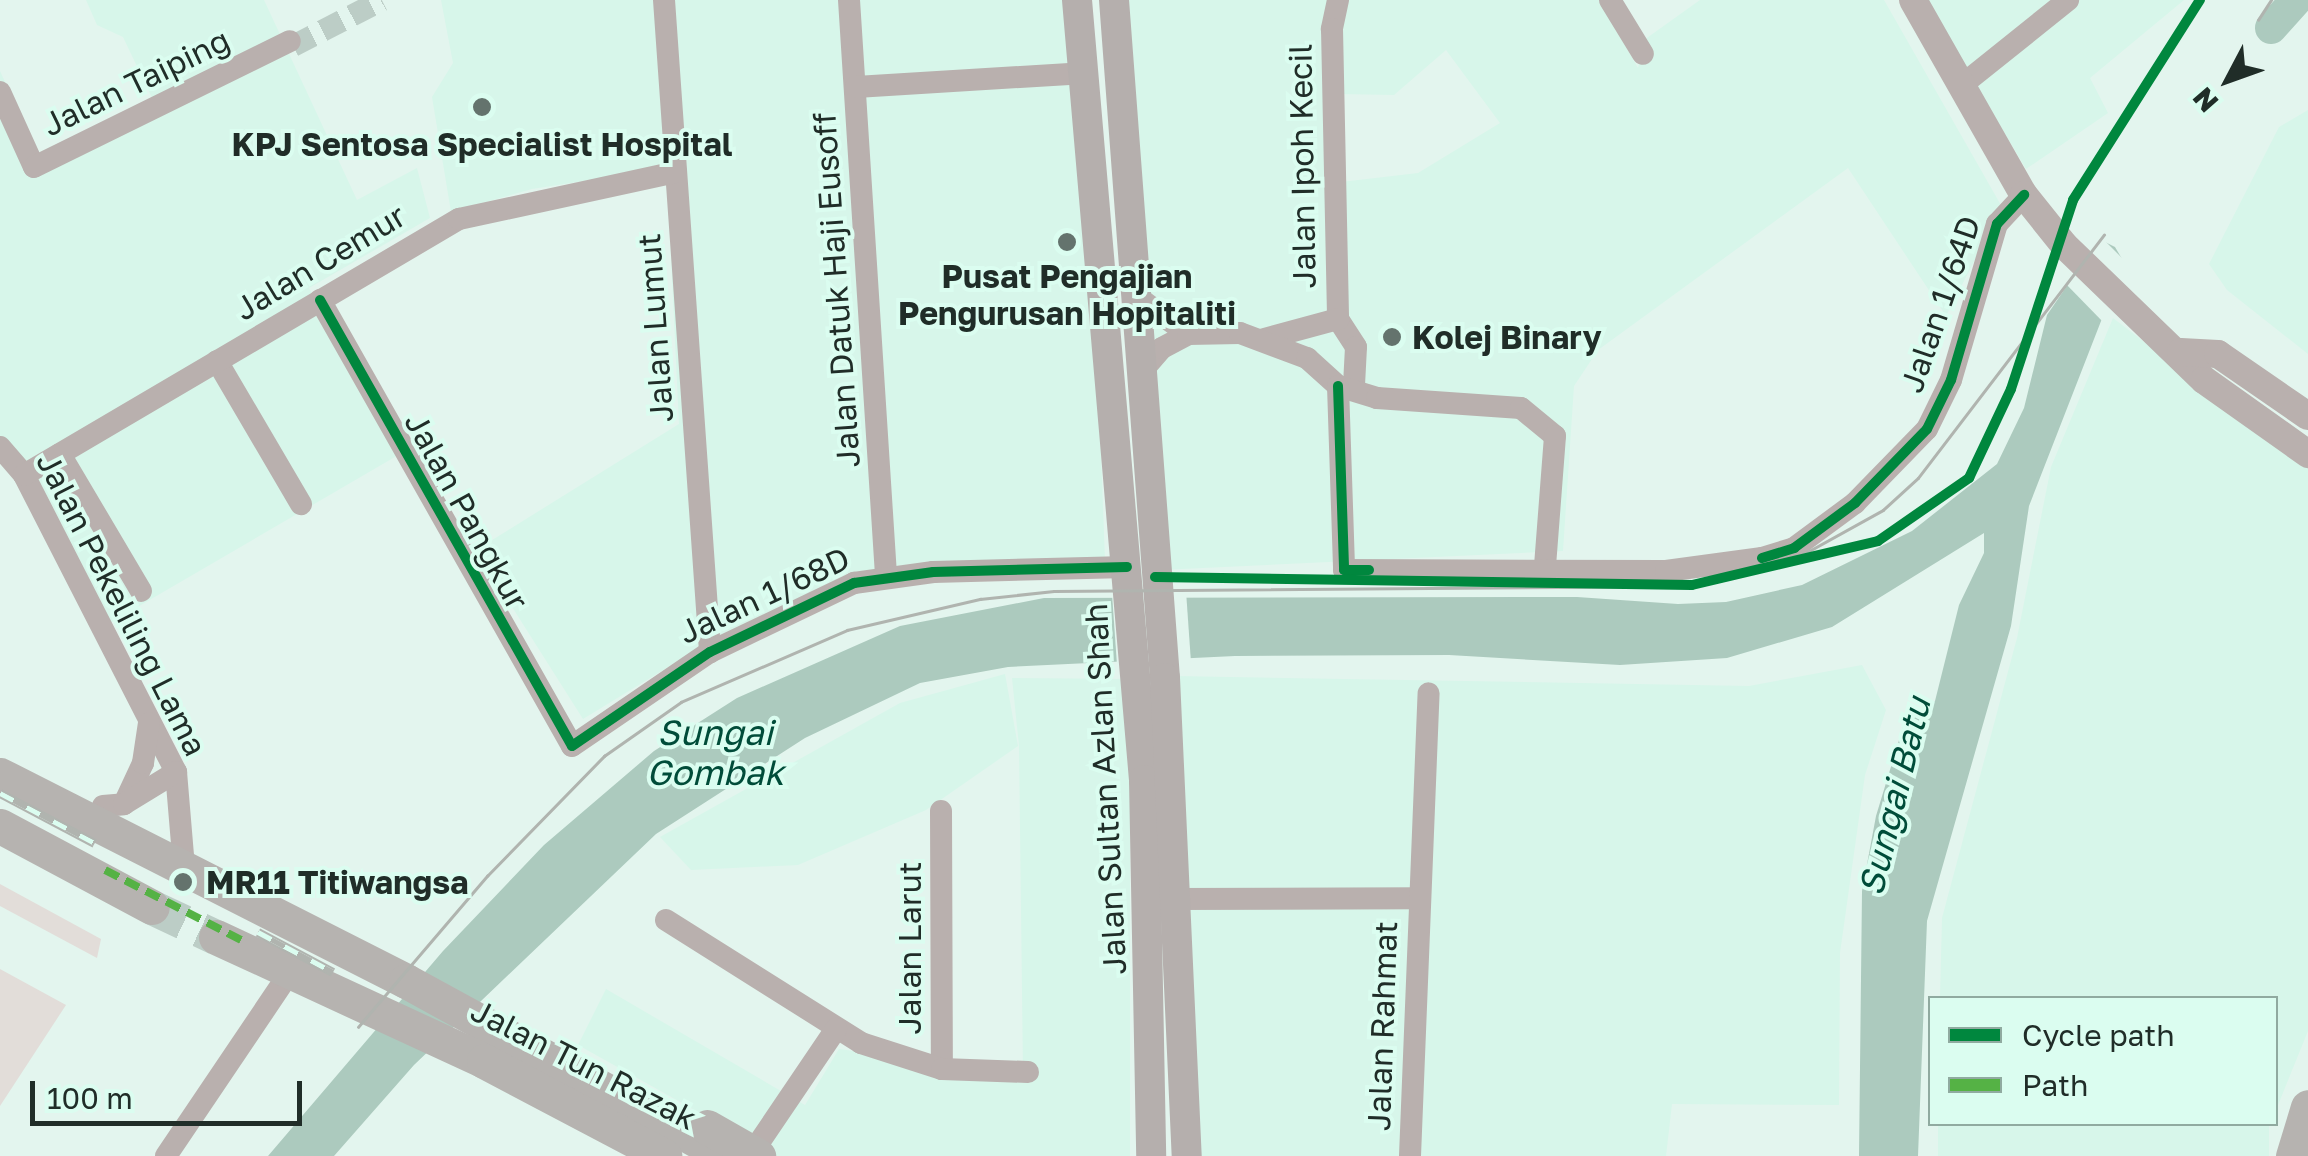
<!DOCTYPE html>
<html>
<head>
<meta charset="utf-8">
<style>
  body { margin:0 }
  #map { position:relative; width:2308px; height:1156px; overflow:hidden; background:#e3f5ee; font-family:"Golos Text",sans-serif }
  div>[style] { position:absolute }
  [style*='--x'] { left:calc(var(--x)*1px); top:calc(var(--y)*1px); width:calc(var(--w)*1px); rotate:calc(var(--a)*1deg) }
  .built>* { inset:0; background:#d7f6ea; transform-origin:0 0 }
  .green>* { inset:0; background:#e2ddd9 }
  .water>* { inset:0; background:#accabe }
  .pier>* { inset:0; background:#e3f5ee; transform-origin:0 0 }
  .river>* { height:32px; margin:-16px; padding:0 16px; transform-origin:16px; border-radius:16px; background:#accabe }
  .minor-tunnel>* { height:22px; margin-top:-11px; transform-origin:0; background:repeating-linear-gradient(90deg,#bccdc6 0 22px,transparent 0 33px) }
  .primary-tunnel>* { height:35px; margin-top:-17.5px; transform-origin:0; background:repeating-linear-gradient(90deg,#bccdc6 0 35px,transparent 0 53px) }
  .minor>* { height:22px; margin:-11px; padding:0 11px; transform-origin:11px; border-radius:11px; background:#b9b0ae }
  .tertiary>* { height:28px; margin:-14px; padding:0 14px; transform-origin:14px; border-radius:14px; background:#b9b0ae }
  .secondary>* { height:30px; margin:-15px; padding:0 15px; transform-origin:15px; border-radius:15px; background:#b5afad }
  .primary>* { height:35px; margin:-17.5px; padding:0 17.5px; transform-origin:17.5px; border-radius:17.5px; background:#b6b3b0 }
  .tram>* { height:2.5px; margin:-1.25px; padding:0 1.25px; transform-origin:1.25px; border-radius:1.25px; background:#b0b4af }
  .rail>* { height:9px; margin-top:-4.5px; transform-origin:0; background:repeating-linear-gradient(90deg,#dbfdf0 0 15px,#b0b4af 0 30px); box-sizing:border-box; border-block:2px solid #b0b4af }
  .quiet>* { height:8px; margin-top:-4px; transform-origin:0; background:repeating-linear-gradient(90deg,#55b245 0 15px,transparent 0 23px) }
  .cycleway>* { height:10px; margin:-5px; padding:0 5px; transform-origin:5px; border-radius:5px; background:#00873e }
  .dots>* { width:28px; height:28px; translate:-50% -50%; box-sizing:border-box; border:5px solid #dbfdf0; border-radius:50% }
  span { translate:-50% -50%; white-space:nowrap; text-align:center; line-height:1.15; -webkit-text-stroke:8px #dbfdf0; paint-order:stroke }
  .street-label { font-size:32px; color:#202d28 }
  .poi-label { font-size:32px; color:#202d28; font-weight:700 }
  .left { translate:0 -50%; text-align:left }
  .water-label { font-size:35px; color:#004c39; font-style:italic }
  .legend { position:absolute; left:1928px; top:996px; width:350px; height:130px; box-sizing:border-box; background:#dbfdf0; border:2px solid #90aaa0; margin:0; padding:12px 18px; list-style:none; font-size:30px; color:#202d28 }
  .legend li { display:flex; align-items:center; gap:20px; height:50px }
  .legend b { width:50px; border:2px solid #90aaa0 }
  .north { position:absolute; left:2178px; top:30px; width:100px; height:100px; -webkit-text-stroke:8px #dbfdf0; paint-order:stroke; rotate:229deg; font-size:28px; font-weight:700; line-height:40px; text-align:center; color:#202d28 }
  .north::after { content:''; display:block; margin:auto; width:35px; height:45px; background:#202d28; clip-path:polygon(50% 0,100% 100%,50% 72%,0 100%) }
  .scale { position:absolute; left:30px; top:1081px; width:272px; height:45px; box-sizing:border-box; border:5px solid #202d28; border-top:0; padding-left:12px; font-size:30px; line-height:35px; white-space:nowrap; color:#202d28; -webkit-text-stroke:8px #dbfdf0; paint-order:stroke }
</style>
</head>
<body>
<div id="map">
  <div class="built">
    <div style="clip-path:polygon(86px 0,264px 0,357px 200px,417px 168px,430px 218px,309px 288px,400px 454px,110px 623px,0 439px,0 71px,40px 158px,153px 100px,123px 37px,97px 25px)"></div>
    <div style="clip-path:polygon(441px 0,1084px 0,1105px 560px,896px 566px,719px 636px,583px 719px,476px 550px,679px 424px,668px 194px,661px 169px,532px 189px,451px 212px,432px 97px,453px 63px)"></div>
    <div style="clip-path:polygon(evenodd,1125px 0,1599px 0,1638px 68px,1644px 40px,1700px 0,1884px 0,2002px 207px,1946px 316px,1848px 168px,1598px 350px,1574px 386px,1563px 551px,1161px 570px,1125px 0,1446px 50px,1500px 123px,1418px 173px,1341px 182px,1338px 94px,1394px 95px,1446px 50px)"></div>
    <div style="clip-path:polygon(1925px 0,2184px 0,2090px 78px,2108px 113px,2026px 169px)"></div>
    <div style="clip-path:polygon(2308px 110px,2308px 354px,2227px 290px,2209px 264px,2279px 127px)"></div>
    <div style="clip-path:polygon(2113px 318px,2308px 467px,2308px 1031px,2276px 1110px,2276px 998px,1940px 998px,1942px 918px,2017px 638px,2051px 467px)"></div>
    <div style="clip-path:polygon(1862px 665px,1886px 710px,1865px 775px,1840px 953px,1839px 1105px,1672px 1104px,1666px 1156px,1198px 1156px,1175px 676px,1749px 686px)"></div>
    <div style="clip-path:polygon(1005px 674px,1018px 746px,926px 810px,798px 865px,691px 870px,660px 837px,900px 703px)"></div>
    <div style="clip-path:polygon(1012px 678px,1130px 679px,1130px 1156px,777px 1156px,578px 1045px,606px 989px,805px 1105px,839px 1049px,1023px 1074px,1019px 746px)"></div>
    <div style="left:1938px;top:1124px;width:331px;height:32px"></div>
  </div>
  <div class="green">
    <div style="clip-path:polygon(0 884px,101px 939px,97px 958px,0 906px)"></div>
    <div style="clip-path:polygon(0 969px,66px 1005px,0 1106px)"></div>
  </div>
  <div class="water">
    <div style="clip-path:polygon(2099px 239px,2115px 247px,2128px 269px,2103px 316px,2029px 506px,2011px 626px,1927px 921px,1918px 1156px,1859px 1156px,1862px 891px,1876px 816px,1903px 727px,1935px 701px,1959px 605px,1984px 553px,1984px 533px,1832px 627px,1727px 658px,1620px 665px,1449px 655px,1235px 656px,1008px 667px,920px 683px,805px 738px,656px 834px,414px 1065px,334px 1156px,268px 1156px,443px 951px,544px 845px,654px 751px,737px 698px,900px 626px,1044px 598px,1577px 597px,1678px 604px,1726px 602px,1802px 585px,1912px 531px,1997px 464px,2024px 408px,2047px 315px)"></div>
  </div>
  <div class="pier">
    <div style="clip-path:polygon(2098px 234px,2133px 269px,2105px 324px,2064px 282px)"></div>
    <div style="left:1186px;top:591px;width:72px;height:74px;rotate:86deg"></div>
  </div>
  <div class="river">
    <div style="--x:2271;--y:28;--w:38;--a:-48"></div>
  </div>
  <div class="minor-tunnel">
    <div style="--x:293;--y:46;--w:100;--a:-27.3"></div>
  </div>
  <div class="primary-tunnel">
    <div style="--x:152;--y:907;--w:71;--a:25.1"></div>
  </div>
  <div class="minor">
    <div style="--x:664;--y:0;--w:654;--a:85.96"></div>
    <div style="--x:849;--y:0;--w:577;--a:86.32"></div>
    <div style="--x:1338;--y:0;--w:30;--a:102"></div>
    <div style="--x:1332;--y:29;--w:290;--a:88.8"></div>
    <div style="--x:1338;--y:319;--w:33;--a:57"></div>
    <div style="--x:1356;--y:347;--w:39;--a:93"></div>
    <div style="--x:1610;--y:0;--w:63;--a:58.6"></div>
    <div style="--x:1962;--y:85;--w:136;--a:-38.7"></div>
    <div style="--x:856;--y:87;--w:226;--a:-3.5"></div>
    <div style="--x:0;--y:92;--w:82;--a:65.6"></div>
    <div style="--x:34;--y:167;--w:285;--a:-26.2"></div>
    <div style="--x:1136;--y:296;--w:64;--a:36.2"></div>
    <div style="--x:320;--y:300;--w:512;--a:60.53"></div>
    <div style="--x:572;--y:746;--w:167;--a:-34.3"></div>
    <div style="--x:710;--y:652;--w:160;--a:-25.6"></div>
    <div style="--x:854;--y:583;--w:80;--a:-7.9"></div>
    <div style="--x:933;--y:572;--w:194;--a:-1.5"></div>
    <div style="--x:1264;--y:339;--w:77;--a:-15.1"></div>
    <div style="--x:217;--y:361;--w:166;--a:59.6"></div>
    <div style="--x:1142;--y:371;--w:30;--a:-49"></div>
    <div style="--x:1162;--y:348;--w:30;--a:-28"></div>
    <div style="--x:1188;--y:334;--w:52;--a:-1.1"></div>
    <div style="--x:1240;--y:333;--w:72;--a:20.5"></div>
    <div style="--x:1307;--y:358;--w:42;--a:42.1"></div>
    <div style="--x:1338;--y:386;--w:41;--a:17.1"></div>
    <div style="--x:1377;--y:398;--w:144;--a:4"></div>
    <div style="--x:1521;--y:408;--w:44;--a:39.5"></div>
    <div style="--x:1555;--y:436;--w:131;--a:94.4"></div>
    <div style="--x:1338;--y:386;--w:184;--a:88.1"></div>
    <div style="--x:1344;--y:570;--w:322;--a:0.2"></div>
    <div style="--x:1666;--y:571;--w:97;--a:-7.7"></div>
    <div style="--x:1762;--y:558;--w:34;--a:-17"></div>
    <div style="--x:1794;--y:548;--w:76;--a:-36.4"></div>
    <div style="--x:1855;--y:503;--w:103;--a:-45.8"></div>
    <div style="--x:1927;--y:429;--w:55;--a:-63.9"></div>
    <div style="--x:1951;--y:380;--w:163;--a:-73.6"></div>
    <div style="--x:1997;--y:224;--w:40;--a:-47"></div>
    <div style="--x:0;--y:447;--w:37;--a:49"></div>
    <div style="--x:24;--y:475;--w:334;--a:62.9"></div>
    <div style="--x:176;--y:772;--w:83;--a:85.2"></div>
    <div style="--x:60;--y:454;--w:159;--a:59.4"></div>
    <div style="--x:24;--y:475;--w:505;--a:-30.48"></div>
    <div style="--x:459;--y:219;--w:222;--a:-12.2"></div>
    <div style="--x:124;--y:804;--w:45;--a:-65.1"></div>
    <div style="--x:143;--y:763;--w:40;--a:-81.5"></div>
    <div style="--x:103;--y:806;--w:21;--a:-5"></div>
    <div style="--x:124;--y:804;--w:61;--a:-31.6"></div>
    <div style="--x:941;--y:811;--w:258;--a:89.8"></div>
    <div style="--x:1175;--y:899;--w:244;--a:-0.2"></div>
    <div style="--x:666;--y:920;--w:231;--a:32.2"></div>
    <div style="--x:861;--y:1043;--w:85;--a:17.8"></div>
    <div style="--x:942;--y:1069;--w:86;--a:2"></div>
    <div style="--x:752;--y:1153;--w:150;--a:-55.9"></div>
    <div style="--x:166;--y:1156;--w:222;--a:-56"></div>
    <div style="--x:1410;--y:1156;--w:463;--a:-87.7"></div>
  </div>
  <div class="tertiary">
    <div style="--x:1913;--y:0;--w:224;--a:60.4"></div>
    <div style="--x:2024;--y:195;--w:64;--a:51.3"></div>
    <div style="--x:2064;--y:245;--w:194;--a:44"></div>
    <div style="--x:2204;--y:380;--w:128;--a:35.4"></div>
    <div style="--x:2181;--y:352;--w:37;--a:3"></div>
    <div style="--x:2218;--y:354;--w:109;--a:34.6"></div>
  </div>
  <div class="secondary">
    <div style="--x:1077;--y:0;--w:783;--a:85.09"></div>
    <div style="--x:1144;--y:780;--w:376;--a:88.9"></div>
    <div style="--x:1114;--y:0;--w:680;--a:85.7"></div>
    <div style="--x:1165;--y:678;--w:479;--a:87.4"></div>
  </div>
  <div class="primary">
    <div style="--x:0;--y:775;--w:455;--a:26.9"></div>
    <div style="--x:406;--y:981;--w:364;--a:28.7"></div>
    <div style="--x:0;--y:826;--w:172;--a:28.1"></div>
    <div style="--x:216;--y:937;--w:295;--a:24.8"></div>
    <div style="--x:484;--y:1061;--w:204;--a:27.8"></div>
    <div style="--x:707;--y:1127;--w:59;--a:29.6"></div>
    <div style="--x:2293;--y:1156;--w:51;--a:-73"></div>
  </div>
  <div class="tram">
    <div style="--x:2258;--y:20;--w:24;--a:-57"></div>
    <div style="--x:358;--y:1027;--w:199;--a:-49.5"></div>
    <div style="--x:487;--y:876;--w:168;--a:-45.7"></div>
    <div style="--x:604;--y:756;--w:94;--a:-35"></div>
    <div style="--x:681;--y:702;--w:181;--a:-23.4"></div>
    <div style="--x:847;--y:630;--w:137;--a:-13.1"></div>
    <div style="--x:980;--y:599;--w:74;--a:-6.2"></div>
    <div style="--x:1054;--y:591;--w:641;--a:-0.45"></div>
    <div style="--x:1695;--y:586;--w:99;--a:-14.6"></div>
    <div style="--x:1791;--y:561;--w:105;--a:-29"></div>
    <div style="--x:1883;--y:510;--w:47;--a:-42.4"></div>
    <div style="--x:1918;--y:478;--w:306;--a:-52.6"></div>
  </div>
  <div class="rail">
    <div style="--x:0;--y:793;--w:107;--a:27.8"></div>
    <div style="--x:258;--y:932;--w:85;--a:28.1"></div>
  </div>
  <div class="quiet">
    <div style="--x:105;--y:870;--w:153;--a:27.2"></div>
  </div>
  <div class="cycleway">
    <div style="--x:320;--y:300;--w:512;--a:60.53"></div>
    <div style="--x:572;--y:746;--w:167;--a:-34.3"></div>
    <div style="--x:710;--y:652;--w:160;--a:-25.6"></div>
    <div style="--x:854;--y:583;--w:80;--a:-7.9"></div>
    <div style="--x:933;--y:572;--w:194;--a:-1.5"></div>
    <div style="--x:1338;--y:386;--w:184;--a:88.1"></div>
    <div style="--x:1344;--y:570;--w:25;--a:0"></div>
    <div style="--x:1762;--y:558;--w:34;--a:-17"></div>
    <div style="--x:1794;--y:548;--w:76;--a:-36.4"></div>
    <div style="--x:1855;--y:503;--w:103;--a:-45.8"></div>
    <div style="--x:1927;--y:429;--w:55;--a:-63.9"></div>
    <div style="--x:1951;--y:380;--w:163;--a:-73.6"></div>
    <div style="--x:1997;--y:224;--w:40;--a:-47"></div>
    <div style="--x:1155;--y:577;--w:537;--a:0.85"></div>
    <div style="--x:1692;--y:585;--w:191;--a:-13.3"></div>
    <div style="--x:1878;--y:541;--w:111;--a:-34.7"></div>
    <div style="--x:1969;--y:478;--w:98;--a:-64.7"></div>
    <div style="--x:2011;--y:389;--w:199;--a:-71.8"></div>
    <div style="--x:2073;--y:200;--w:237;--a:-57.6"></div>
  </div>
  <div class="dots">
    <div style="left:482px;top:107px;background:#64736d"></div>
    <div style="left:1067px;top:242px;background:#64736d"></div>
    <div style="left:1392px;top:337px;background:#64736d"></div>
    <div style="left:183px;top:882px;background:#64736d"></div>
  </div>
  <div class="street-label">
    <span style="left:136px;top:82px;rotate:-26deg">Jalan Taiping</span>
    <span style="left:1302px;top:166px;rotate:-91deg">Jalan Ipoh Kecil</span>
    <span style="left:320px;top:262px;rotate:-31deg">Jalan Cemur</span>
    <span style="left:836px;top:290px;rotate:-94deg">Jalan Datuk Haji Eusoff</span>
    <span style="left:1940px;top:304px;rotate:-71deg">Jalan 1/64D</span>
    <span style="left:655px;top:328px;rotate:-94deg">Jalan Lumut</span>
    <span style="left:467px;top:511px;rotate:61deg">Jalan Pangkur</span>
    <span style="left:764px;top:595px;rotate:-25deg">Jalan 1/68D</span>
    <span style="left:122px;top:604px;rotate:63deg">Jalan Pekeliling Lama</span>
    <span style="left:1105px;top:789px;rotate:-93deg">Jalan Sultan Azlan Shah</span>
    <span style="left:909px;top:948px;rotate:-90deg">Jalan Larut</span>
    <span style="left:1382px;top:1026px;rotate:-88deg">Jalan Rahmat</span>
    <span style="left:584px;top:1064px;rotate:27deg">Jalan Tun Razak</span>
  </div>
  <div class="poi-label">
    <span style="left:482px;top:144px">KPJ Sentosa Specialist Hospital</span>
    <span style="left:1067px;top:295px">Pusat Pengajian<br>Pengurusan Hopitaliti</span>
    <span class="left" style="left:1412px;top:337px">Kolej Binary</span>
    <span class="left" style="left:206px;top:882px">MR11 Titiwangsa</span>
  </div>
  <div class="water-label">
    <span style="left:715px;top:752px">Sungai<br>Gombak</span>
    <span style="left:1894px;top:796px;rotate:-76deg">Sungai Batu</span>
  </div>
  <ul class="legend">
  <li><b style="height:12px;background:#00873e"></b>Cycle path</li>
  <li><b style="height:12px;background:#55b245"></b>Path</li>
  </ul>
  <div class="north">N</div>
  <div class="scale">100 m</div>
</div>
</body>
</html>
